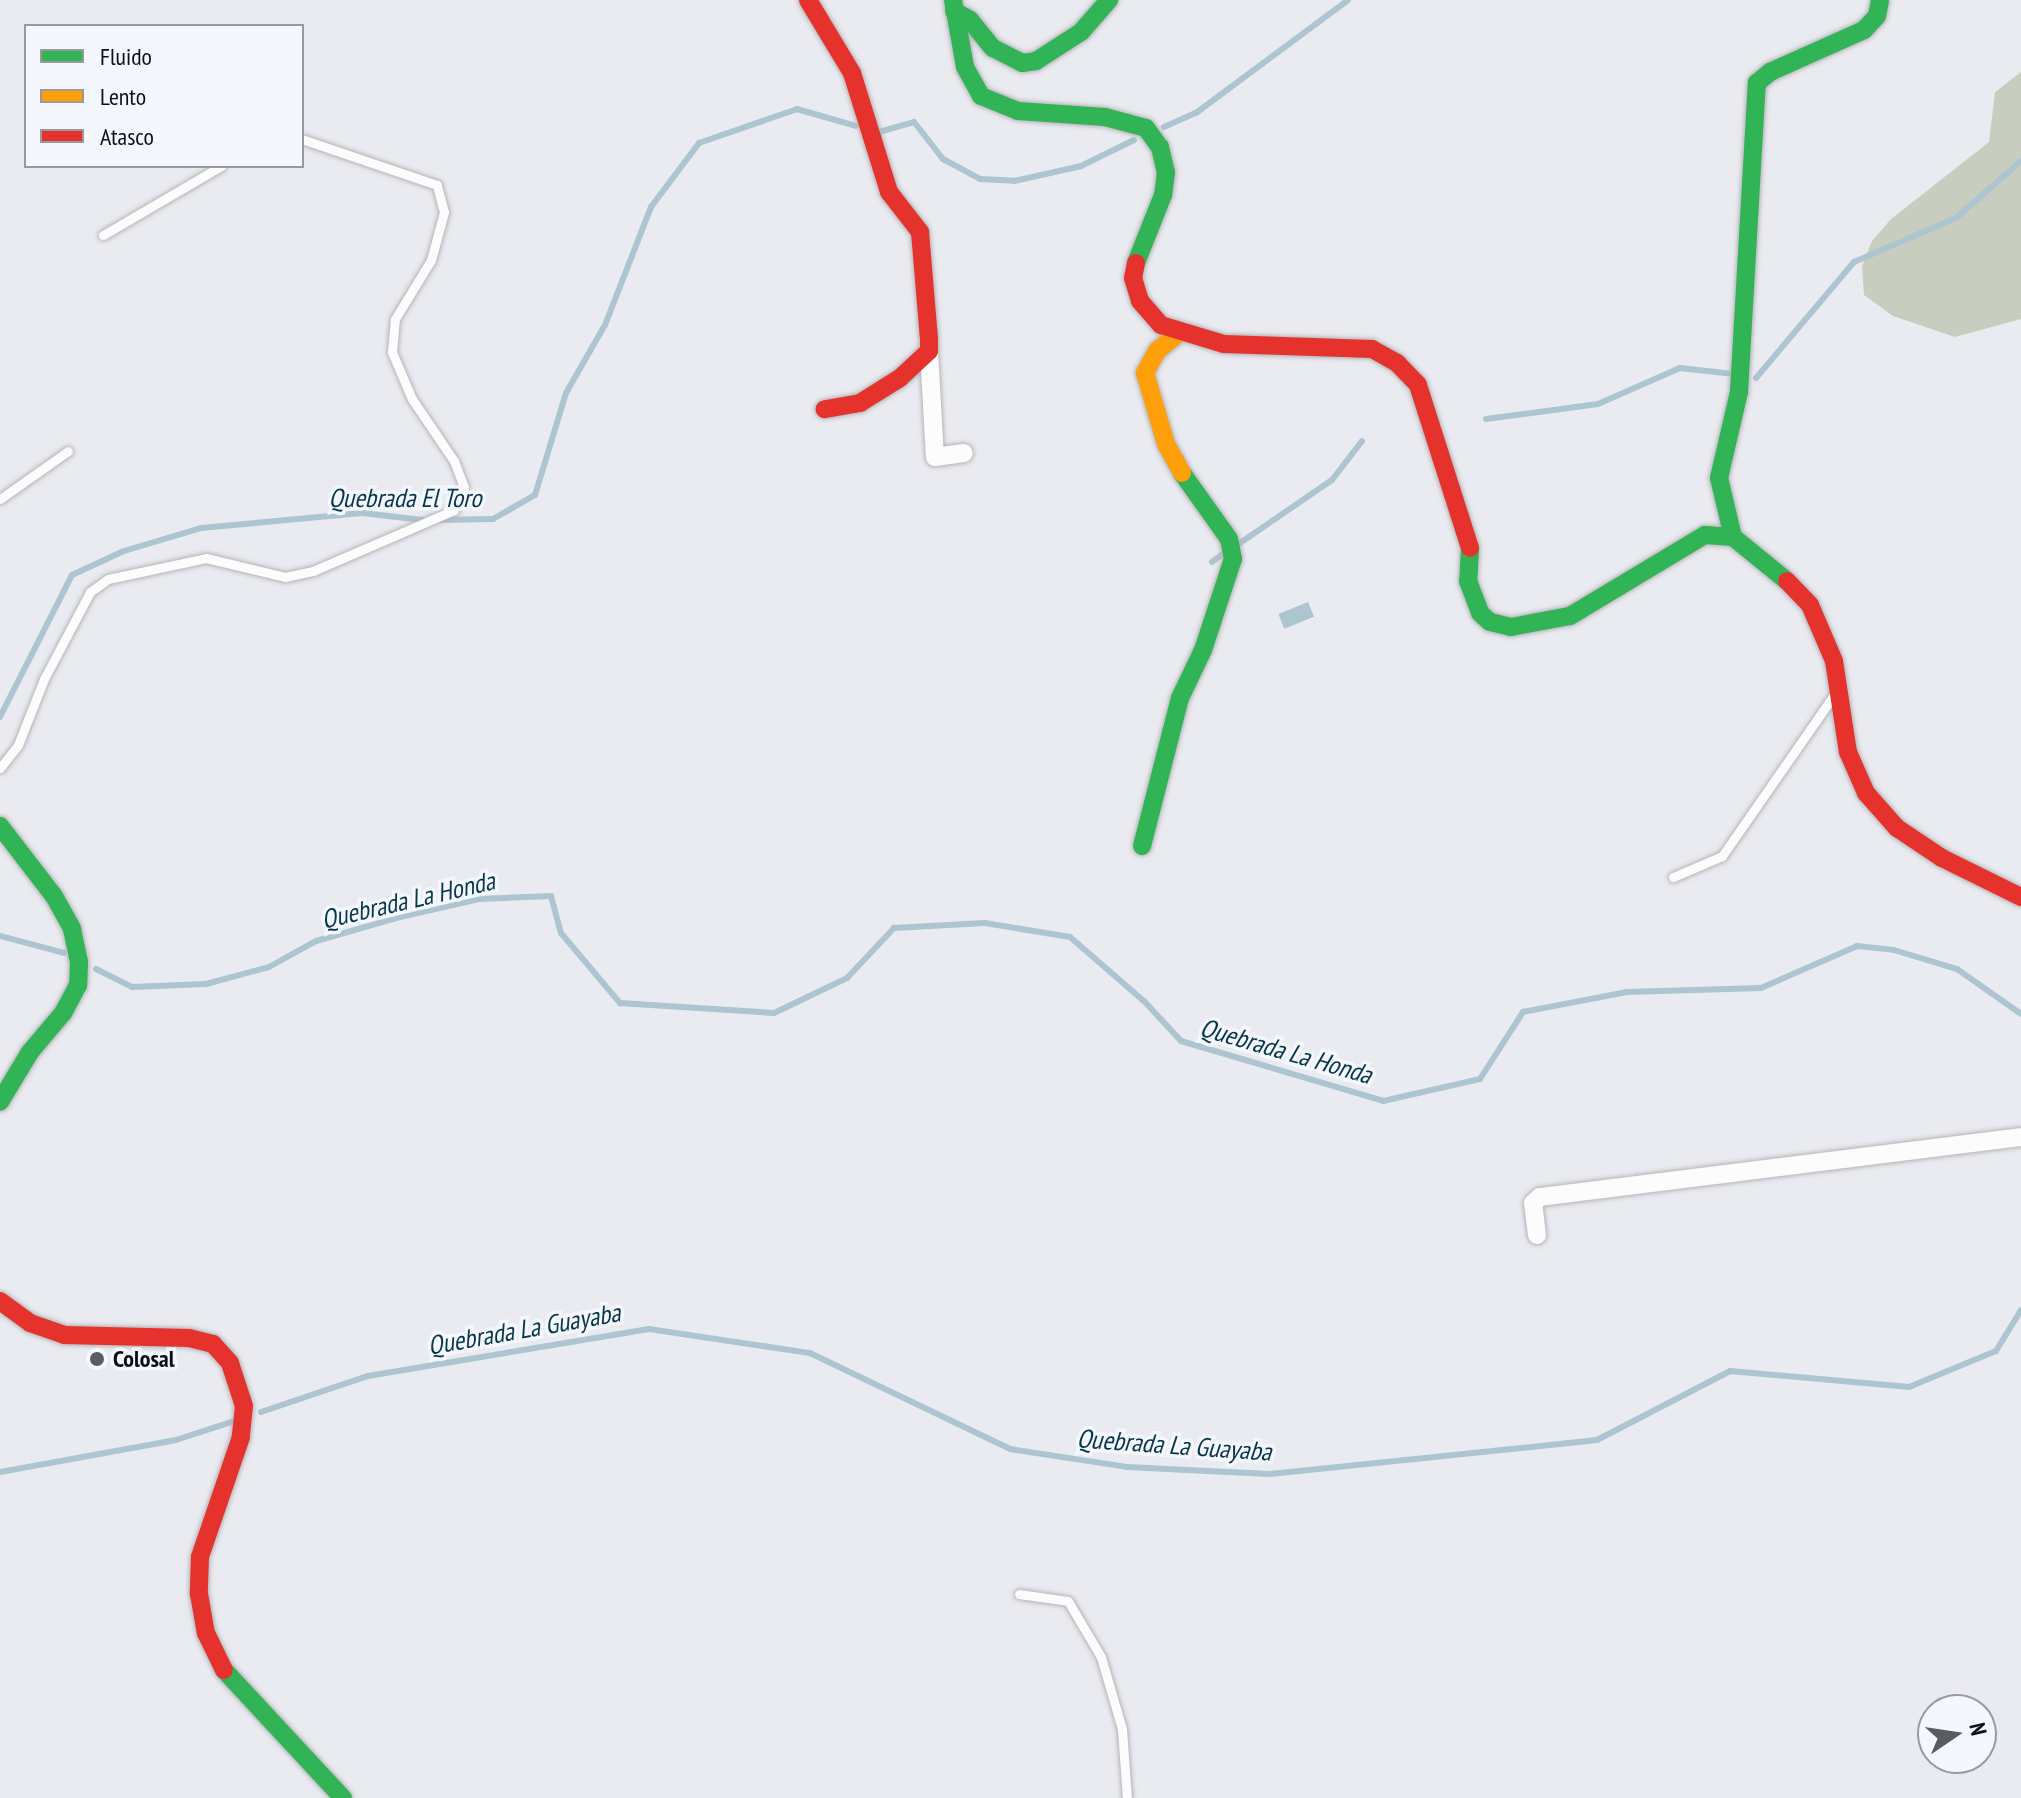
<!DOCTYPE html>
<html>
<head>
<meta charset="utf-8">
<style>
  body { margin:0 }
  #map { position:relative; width:2021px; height:1798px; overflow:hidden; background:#eaebf0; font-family:"PT Sans Narrow",sans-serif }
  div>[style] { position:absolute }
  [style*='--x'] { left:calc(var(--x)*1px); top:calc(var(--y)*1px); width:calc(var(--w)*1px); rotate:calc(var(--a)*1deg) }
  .forest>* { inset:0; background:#c7cec0 }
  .water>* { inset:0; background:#adc4d1; transform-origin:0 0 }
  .stream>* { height:6px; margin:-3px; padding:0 3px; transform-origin:3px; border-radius:3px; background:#adc4d1 }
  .roads { filter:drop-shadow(0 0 2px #b5b5b9) drop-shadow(0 0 2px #b5b5b9) }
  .lane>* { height:9px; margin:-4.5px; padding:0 4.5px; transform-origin:4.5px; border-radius:4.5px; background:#fcfcfd }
  .street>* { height:18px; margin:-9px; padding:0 9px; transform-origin:9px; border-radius:9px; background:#fcfcfd }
  .fast>* { height:18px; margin:-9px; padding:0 9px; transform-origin:9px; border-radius:9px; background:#30b455 }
  .slow>* { height:18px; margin:-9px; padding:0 9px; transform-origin:9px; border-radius:9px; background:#ff9f0a }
  .jam>* { height:18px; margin:-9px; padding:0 9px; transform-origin:9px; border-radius:9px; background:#e5322d }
  .dots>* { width:22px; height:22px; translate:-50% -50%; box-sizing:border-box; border:4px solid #f5f7fe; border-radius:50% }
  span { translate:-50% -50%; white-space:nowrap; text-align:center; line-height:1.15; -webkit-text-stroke:7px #f5f7fe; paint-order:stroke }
  .poi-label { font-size:24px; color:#0e0f12; font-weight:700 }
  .left { translate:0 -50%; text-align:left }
  .water-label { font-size:26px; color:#083649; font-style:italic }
  .legend { position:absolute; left:24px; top:24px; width:280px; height:144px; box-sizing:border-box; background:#f5f7fe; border:2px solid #999aa0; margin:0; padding:10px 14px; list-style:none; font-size:24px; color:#0e0f12 }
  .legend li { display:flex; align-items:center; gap:16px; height:40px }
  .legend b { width:40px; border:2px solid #999aa0 }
  .north { position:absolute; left:1917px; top:1694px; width:80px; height:80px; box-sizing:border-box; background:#f5f7fe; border:2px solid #999aa0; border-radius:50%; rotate:77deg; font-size:22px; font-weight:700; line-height:32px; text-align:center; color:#0e0f12 }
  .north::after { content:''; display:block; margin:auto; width:28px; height:36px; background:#5b5c60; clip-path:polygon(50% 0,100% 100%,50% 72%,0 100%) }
</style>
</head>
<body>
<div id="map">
  <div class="forest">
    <div style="clip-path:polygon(2021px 72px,2021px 319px,1955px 337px,1893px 316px,1864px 295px,1862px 266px,1872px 241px,1891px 219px,1989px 142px,1995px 92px)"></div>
  </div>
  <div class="water">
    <div style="left:1308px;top:602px;width:16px;height:32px;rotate:68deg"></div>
  </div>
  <div class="stream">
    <div style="--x:1164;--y:127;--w:35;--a:-24"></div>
    <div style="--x:1196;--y:113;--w:189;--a:-36.6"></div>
    <div style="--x:879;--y:132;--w:36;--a:-16"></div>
    <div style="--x:914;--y:122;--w:47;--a:51.9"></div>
    <div style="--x:943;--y:159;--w:42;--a:28.4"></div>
    <div style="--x:980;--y:179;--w:34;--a:3"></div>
    <div style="--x:1014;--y:181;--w:69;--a:-12.6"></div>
    <div style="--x:1081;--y:166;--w:59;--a:-26.1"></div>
    <div style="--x:1756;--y:378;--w:152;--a:-49.8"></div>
    <div style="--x:1854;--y:262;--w:111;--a:-23.3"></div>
    <div style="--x:1956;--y:218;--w:86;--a:-41.2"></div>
    <div style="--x:1486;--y:419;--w:113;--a:-7.6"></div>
    <div style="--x:1598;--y:404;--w:90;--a:-23.7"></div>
    <div style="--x:1680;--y:368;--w:54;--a:6.3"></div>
    <div style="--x:438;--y:520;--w:55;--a:-1"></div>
    <div style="--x:493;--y:519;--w:48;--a:-29.7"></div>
    <div style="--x:535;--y:495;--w:107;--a:-73.1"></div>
    <div style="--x:566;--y:393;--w:78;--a:-60.2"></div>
    <div style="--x:605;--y:325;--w:127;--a:-68.7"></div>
    <div style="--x:651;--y:207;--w:80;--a:-53.1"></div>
    <div style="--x:699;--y:143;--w:104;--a:-19.1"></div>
    <div style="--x:797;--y:109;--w:61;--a:16.1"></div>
    <div style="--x:1237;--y:545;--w:115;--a:-34.4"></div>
    <div style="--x:1332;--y:480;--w:49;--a:-52.4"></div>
    <div style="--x:1212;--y:562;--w:17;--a:-36"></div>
    <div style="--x:0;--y:717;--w:159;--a:-63.1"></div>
    <div style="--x:72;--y:575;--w:57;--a:-24.8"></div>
    <div style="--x:124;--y:551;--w:80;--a:-16.6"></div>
    <div style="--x:201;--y:528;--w:162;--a:-5.3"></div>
    <div style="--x:362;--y:513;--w:61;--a:6.5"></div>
    <div style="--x:0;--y:936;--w:66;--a:14.9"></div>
    <div style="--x:96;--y:969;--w:40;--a:26.6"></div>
    <div style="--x:132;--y:987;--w:74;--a:-2.3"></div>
    <div style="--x:206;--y:984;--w:65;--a:-15.1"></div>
    <div style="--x:269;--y:967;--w:54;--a:-29"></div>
    <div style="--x:316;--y:941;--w:87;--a:-15.9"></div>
    <div style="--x:400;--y:917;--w:81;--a:-12.8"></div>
    <div style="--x:479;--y:899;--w:72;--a:-2.4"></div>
    <div style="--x:551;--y:896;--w:38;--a:75"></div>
    <div style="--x:561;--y:933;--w:92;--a:49.9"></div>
    <div style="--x:620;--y:1003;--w:154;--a:3.7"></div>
    <div style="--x:774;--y:1013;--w:81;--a:-25.6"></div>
    <div style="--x:847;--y:978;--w:69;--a:-46.8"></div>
    <div style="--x:894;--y:928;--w:91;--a:-3.1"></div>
    <div style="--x:985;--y:923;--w:86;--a:9.4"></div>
    <div style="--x:1070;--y:937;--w:98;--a:40.9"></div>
    <div style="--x:1144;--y:1001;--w:54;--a:47.2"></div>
    <div style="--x:1181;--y:1041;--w:211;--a:16.5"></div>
    <div style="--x:1383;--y:1101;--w:99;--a:-12.8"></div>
    <div style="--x:1480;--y:1079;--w:80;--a:-57.3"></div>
    <div style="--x:1523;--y:1012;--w:106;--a:-10.9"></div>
    <div style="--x:1627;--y:992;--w:134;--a:-1.7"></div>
    <div style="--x:1761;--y:988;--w:105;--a:-23.6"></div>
    <div style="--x:1857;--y:946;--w:37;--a:6"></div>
    <div style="--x:1894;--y:950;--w:66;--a:16.8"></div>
    <div style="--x:1957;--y:969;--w:78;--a:35.1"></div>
    <div style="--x:261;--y:1412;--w:113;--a:-18.6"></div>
    <div style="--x:368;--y:1376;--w:285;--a:-9.5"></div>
    <div style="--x:649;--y:1329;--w:163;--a:8.5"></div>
    <div style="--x:810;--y:1353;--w:222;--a:25.6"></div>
    <div style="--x:1010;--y:1449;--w:118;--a:8.7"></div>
    <div style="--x:1127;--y:1467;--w:142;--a:2.8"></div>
    <div style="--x:1269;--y:1474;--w:330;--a:-5.9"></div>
    <div style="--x:1597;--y:1440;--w:150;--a:-27.4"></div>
    <div style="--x:1730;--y:1371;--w:180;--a:5.1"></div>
    <div style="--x:1909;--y:1387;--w:94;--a:-22.5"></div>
    <div style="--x:1996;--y:1351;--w:48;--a:-58.6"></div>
    <div style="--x:0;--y:1472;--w:179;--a:-10.3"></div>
    <div style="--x:176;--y:1440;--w:61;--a:-18.1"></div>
  </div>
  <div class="roads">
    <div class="lane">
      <div style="--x:103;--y:235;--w:137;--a:-30.3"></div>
      <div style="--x:0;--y:499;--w:83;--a:-35.2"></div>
      <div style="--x:0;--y:768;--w:29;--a:-52"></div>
      <div style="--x:18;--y:745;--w:71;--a:-68.5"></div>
      <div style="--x:44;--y:679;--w:98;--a:-62.1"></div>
      <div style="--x:90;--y:592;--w:22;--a:-36"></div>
      <div style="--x:108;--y:579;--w:100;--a:-12.1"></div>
      <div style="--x:206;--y:558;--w:81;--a:13.5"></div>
      <div style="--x:285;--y:577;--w:29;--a:-12"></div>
      <div style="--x:313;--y:571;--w:154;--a:-23.4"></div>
      <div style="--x:454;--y:510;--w:25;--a:-67"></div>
      <div style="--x:464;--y:487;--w:28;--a:-111"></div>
      <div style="--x:454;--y:461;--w:75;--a:-124.1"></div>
      <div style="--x:412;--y:399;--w:51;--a:-113.1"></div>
      <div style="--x:392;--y:352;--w:33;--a:-85"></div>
      <div style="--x:395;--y:319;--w:69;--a:-58.6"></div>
      <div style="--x:431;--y:260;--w:50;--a:-74.8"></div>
      <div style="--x:444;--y:212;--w:28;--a:-105"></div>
      <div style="--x:437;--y:185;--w:143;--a:-161.2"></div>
      <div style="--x:1673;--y:877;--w:53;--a:-23.2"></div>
      <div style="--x:1722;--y:856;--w:196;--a:-55.2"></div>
      <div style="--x:1019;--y:1594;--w:49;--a:8.1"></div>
      <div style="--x:1068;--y:1601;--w:65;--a:59.5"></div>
      <div style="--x:1101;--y:1657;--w:75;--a:73.7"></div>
      <div style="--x:1122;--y:1729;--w:69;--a:85.9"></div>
    </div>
    <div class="street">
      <div style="--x:929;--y:351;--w:106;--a:86.8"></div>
      <div style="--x:935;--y:457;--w:29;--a:-8"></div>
      <div style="--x:1537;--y:1235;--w:32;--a:-97"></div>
      <div style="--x:1533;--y:1203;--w:9;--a:-41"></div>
      <div style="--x:1540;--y:1197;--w:485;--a:-7.1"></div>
    </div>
    <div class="fast">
      <div style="--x:953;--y:0;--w:68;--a:79.8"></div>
      <div style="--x:965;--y:67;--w:33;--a:61"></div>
      <div style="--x:981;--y:96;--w:40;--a:22"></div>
      <div style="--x:1018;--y:111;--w:87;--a:3.9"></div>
      <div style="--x:1105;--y:117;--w:42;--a:15"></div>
      <div style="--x:1146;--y:128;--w:24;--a:54"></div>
      <div style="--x:1160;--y:147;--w:26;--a:77"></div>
      <div style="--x:1166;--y:172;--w:23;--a:97"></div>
      <div style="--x:1163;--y:195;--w:73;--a:111.7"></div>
      <div style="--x:954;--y:11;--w:18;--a:29"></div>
      <div style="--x:970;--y:20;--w:36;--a:51"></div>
      <div style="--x:993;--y:48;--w:33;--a:27"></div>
      <div style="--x:1022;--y:63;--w:14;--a:-8"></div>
      <div style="--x:1036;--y:61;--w:54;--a:-32.8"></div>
      <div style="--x:1081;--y:32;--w:43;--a:-48.8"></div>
      <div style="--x:1733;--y:537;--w:61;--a:-103.3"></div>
      <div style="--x:1719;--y:478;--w:88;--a:-76.9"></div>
      <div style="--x:1739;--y:392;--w:310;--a:-86.7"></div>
      <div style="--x:1757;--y:83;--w:17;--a:-40"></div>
      <div style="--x:1770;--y:72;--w:103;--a:-24.1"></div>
      <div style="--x:1864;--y:30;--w:19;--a:-47"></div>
      <div style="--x:1877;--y:16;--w:16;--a:-79"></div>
      <div style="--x:1470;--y:548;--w:33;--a:93"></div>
      <div style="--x:1468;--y:581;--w:34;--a:69"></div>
      <div style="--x:1480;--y:613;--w:13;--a:42"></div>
      <div style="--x:1490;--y:622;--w:22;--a:13"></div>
      <div style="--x:1511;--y:627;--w:60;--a:-10.6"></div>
      <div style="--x:1570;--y:616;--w:157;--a:-31"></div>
      <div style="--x:1705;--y:535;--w:28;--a:4"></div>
      <div style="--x:1733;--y:537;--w:70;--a:39.2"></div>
      <div style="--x:0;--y:826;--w:88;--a:52.4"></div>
      <div style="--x:54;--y:896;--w:38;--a:61"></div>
      <div style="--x:72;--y:929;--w:34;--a:78"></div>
      <div style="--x:79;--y:962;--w:23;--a:92"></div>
      <div style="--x:78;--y:985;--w:32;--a:118"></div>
      <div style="--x:63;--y:1013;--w:51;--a:130.2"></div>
      <div style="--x:30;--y:1052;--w:58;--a:121"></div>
      <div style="--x:1142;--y:846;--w:153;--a:-75.6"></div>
      <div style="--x:1180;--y:698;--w:53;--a:-64.4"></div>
      <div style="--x:1203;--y:650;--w:96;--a:-71.8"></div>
      <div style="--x:1233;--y:559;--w:20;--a:-101"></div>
      <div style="--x:1229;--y:539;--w:81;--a:-125.5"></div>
      <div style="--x:224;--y:1670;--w:175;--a:47.1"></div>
    </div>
    <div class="slow">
      <div style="--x:1179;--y:333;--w:28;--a:141"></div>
      <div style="--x:1157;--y:351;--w:25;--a:119"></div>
      <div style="--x:1145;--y:373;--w:74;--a:73.5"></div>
      <div style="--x:1166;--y:444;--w:33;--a:61"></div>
    </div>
    <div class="jam">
      <div style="--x:808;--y:0;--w:85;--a:58.9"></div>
      <div style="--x:852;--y:73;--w:125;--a:72.7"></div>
      <div style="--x:889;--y:192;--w:51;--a:52.2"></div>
      <div style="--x:920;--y:232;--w:107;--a:85.2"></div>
      <div style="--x:929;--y:339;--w:12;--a:90"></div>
      <div style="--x:929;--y:351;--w:40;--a:137"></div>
      <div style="--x:900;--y:378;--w:47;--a:148"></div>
      <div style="--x:860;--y:403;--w:36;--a:170"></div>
      <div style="--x:1136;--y:263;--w:15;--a:101"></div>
      <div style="--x:1133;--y:278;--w:24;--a:73"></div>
      <div style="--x:1140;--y:301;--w:32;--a:49"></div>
      <div style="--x:1161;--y:325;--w:66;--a:16.8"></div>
      <div style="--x:1224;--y:344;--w:148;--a:1.9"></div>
      <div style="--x:1372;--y:349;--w:29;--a:29"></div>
      <div style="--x:1397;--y:363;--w:30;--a:46"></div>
      <div style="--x:1418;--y:385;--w:171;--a:72.3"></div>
      <div style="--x:1787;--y:581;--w:33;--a:46"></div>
      <div style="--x:1810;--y:605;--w:61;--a:66.8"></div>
      <div style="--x:1834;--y:661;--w:92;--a:81.3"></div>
      <div style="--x:1848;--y:752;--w:45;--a:66.3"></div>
      <div style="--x:1866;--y:793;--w:47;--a:48.5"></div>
      <div style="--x:1897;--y:828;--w:54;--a:33.7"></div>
      <div style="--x:1942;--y:858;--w:88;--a:26.3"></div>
      <div style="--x:0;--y:1301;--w:37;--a:36"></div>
      <div style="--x:30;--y:1323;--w:36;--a:19"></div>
      <div style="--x:64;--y:1335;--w:125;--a:1.4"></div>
      <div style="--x:189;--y:1338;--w:25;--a:14"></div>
      <div style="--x:213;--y:1344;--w:25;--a:48"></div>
      <div style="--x:230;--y:1363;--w:45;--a:72"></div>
      <div style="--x:244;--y:1406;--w:31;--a:96"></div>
      <div style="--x:241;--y:1437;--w:127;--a:108.9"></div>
      <div style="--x:200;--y:1557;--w:37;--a:92"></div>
      <div style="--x:199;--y:1594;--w:40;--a:80"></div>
      <div style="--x:206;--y:1633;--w:41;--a:64.1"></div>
    </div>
  </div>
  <div class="dots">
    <div style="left:97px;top:1359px;background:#5b5c60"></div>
  </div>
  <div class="poi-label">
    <span class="left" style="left:113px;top:1359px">Colosal</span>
  </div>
  <div class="water-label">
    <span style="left:405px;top:498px">Quebrada El Toro</span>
    <span style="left:408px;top:900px;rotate:-13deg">Quebrada La Honda</span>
    <span style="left:1286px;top:1051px;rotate:16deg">Quebrada La Honda</span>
    <span style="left:524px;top:1329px;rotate:-10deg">Quebrada La Guayaba</span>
    <span style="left:1174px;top:1445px;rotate:4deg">Quebrada La Guayaba</span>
  </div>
  <ul class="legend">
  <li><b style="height:10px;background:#30b455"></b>Fluido</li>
  <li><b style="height:10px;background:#ff9f0a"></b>Lento</li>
  <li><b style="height:10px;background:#e5322d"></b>Atasco</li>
  </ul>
  <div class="north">N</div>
</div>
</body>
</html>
